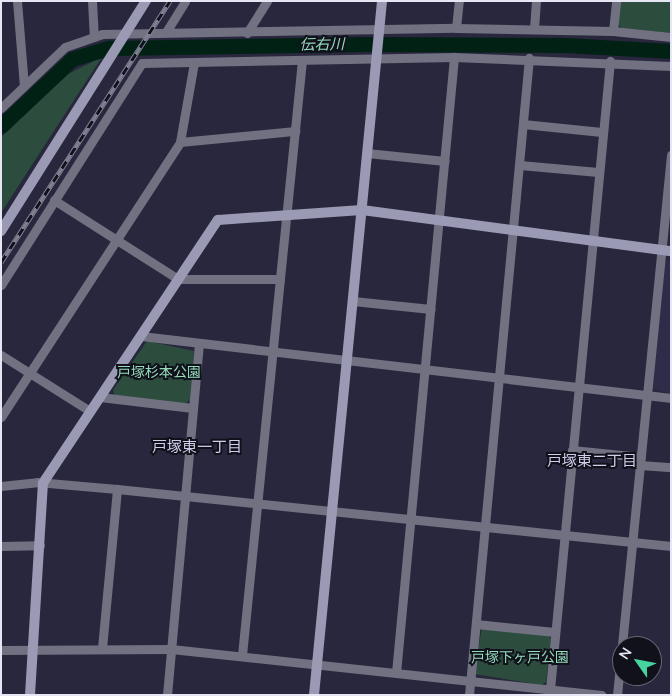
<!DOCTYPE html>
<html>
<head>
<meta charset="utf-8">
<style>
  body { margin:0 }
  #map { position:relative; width:672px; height:696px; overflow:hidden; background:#28273d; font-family:Mulish,"Noto Sans JP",sans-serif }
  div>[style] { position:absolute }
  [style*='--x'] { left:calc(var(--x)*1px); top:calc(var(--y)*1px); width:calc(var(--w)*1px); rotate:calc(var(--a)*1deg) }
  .built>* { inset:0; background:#2e2c49 }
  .green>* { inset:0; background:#2c4c3e }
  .river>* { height:15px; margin:-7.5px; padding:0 7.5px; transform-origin:7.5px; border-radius:7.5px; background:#022115 }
  .street>* { height:9px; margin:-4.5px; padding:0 4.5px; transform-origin:4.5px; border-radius:4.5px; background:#717181 }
  .secondary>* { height:10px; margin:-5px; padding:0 5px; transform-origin:5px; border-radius:5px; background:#9a9ab4 }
  .rail>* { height:4.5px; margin-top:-2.25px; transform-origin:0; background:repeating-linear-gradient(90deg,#11111b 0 8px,#808093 0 16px); box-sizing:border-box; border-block:1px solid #808093 }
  span { translate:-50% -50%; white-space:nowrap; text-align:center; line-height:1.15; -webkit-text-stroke:4px #11111b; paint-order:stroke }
  .park-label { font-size:14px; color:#95dcbb }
  .water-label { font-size:15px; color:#94dbba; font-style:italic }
  .neighbourhood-label { font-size:15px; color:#ceceeb }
  .frame { position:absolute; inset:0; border:2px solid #e6e6f5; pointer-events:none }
  .north { position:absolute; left:612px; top:636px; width:50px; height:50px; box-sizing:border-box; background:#11111b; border:1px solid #666672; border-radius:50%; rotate:303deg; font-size:14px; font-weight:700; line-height:20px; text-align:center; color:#e6e6f5 }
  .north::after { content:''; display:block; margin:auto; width:18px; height:22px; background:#46d49e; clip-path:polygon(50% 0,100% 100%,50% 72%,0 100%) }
</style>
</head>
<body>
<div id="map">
  <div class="built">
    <div style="clip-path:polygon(671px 259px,671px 394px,652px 388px,664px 263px)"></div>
  </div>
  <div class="green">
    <div style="clip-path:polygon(619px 1px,671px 1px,671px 33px,622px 28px,617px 24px)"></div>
    <div style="clip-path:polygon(102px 57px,30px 168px,1px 213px,1px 137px,68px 74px)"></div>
    <div style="clip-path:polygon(147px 341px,194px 351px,190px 400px,185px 404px,115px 397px,113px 390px)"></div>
    <div style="clip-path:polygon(482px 627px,547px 633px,551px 639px,546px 682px,542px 685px,474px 674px)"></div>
  </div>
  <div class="river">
    <div style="--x:1;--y:126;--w:98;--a:-43.3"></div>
    <div style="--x:72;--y:59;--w:39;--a:-17"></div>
    <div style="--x:109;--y:48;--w:257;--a:-0.9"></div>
    <div style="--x:366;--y:44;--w:200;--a:0.3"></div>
    <div style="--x:566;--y:45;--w:105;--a:3.3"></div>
  </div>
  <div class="street">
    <div style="--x:17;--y:1;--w:85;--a:85.3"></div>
    <div style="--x:92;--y:1;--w:36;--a:87"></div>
    <div style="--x:456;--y:28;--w:27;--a:-84"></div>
    <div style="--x:534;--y:29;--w:28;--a:-86"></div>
    <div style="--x:613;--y:31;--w:30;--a:-84"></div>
    <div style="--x:166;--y:32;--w:36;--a:-58"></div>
    <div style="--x:247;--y:33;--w:38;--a:-58"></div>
    <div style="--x:1;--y:108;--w:88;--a:-43.6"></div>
    <div style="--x:65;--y:47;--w:39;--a:-19"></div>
    <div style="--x:102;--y:34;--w:354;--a:-1"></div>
    <div style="--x:456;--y:28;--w:157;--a:1.1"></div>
    <div style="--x:613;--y:31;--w:58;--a:5.9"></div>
    <div style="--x:523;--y:124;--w:79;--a:5.8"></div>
    <div style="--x:180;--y:142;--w:116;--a:-5.5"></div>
    <div style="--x:367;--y:153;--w:78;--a:5.9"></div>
    <div style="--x:520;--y:165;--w:78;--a:5.1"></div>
    <div style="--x:54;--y:200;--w:147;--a:32.5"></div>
    <div style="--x:178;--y:279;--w:102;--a:0"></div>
    <div style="--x:1;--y:285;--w:263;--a:-57.6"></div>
    <div style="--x:142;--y:63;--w:312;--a:-1.1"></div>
    <div style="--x:454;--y:57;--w:217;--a:2.4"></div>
    <div style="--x:353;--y:301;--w:78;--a:5.9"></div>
    <div style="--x:141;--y:336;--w:534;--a:6.67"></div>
    <div style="--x:1;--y:355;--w:105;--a:32.2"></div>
    <div style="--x:100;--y:397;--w:93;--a:6.8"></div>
    <div style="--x:1;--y:417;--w:328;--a:-56.9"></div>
    <div style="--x:180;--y:142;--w:80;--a:-80"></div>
    <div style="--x:572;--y:450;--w:69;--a:5.8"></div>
    <div style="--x:640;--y:465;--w:31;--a:4"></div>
    <div style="--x:1;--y:486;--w:36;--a:-6"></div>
    <div style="--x:37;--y:482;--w:80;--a:5"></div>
    <div style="--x:117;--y:489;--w:557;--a:5.87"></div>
    <div style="--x:1;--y:546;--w:39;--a:-1"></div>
    <div style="--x:476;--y:624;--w:79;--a:5.8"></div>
    <div style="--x:102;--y:648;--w:160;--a:-84.6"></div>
    <div style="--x:1;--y:650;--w:170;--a:-0.3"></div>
    <div style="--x:171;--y:649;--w:433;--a:6.1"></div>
    <div style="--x:242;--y:655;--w:598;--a:-84.24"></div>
    <div style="--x:396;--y:673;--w:619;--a:-84.62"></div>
    <div style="--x:550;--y:689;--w:631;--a:-84.54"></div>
    <div style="--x:167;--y:695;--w:352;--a:-84.8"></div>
    <div style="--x:469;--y:695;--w:640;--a:-84.62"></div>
    <div style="--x:617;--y:695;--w:543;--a:-84.29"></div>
  </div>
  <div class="secondary">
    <div style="--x:1;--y:231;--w:272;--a:-57.8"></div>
    <div style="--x:30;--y:695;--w:212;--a:-86.5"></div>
    <div style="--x:43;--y:483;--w:316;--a:-56.4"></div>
    <div style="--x:218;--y:220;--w:144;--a:-4"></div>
    <div style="--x:362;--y:210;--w:312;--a:7.6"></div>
    <div style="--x:314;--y:695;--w:697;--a:-84.4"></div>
  </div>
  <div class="rail">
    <div style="--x:1;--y:262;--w:311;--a:-57.1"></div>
  </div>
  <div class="park-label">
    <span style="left:159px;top:372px">戸塚杉本公園</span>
    <span style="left:520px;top:657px">戸塚下ヶ戸公園</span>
  </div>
  <div class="water-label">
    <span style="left:322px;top:44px;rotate:-1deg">伝右川</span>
  </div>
  <div class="neighbourhood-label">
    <span style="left:197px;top:447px">戸塚東一丁目</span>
    <span style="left:592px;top:461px">戸塚東二丁目</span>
  </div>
  <div class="frame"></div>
  <div class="north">N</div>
</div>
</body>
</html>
